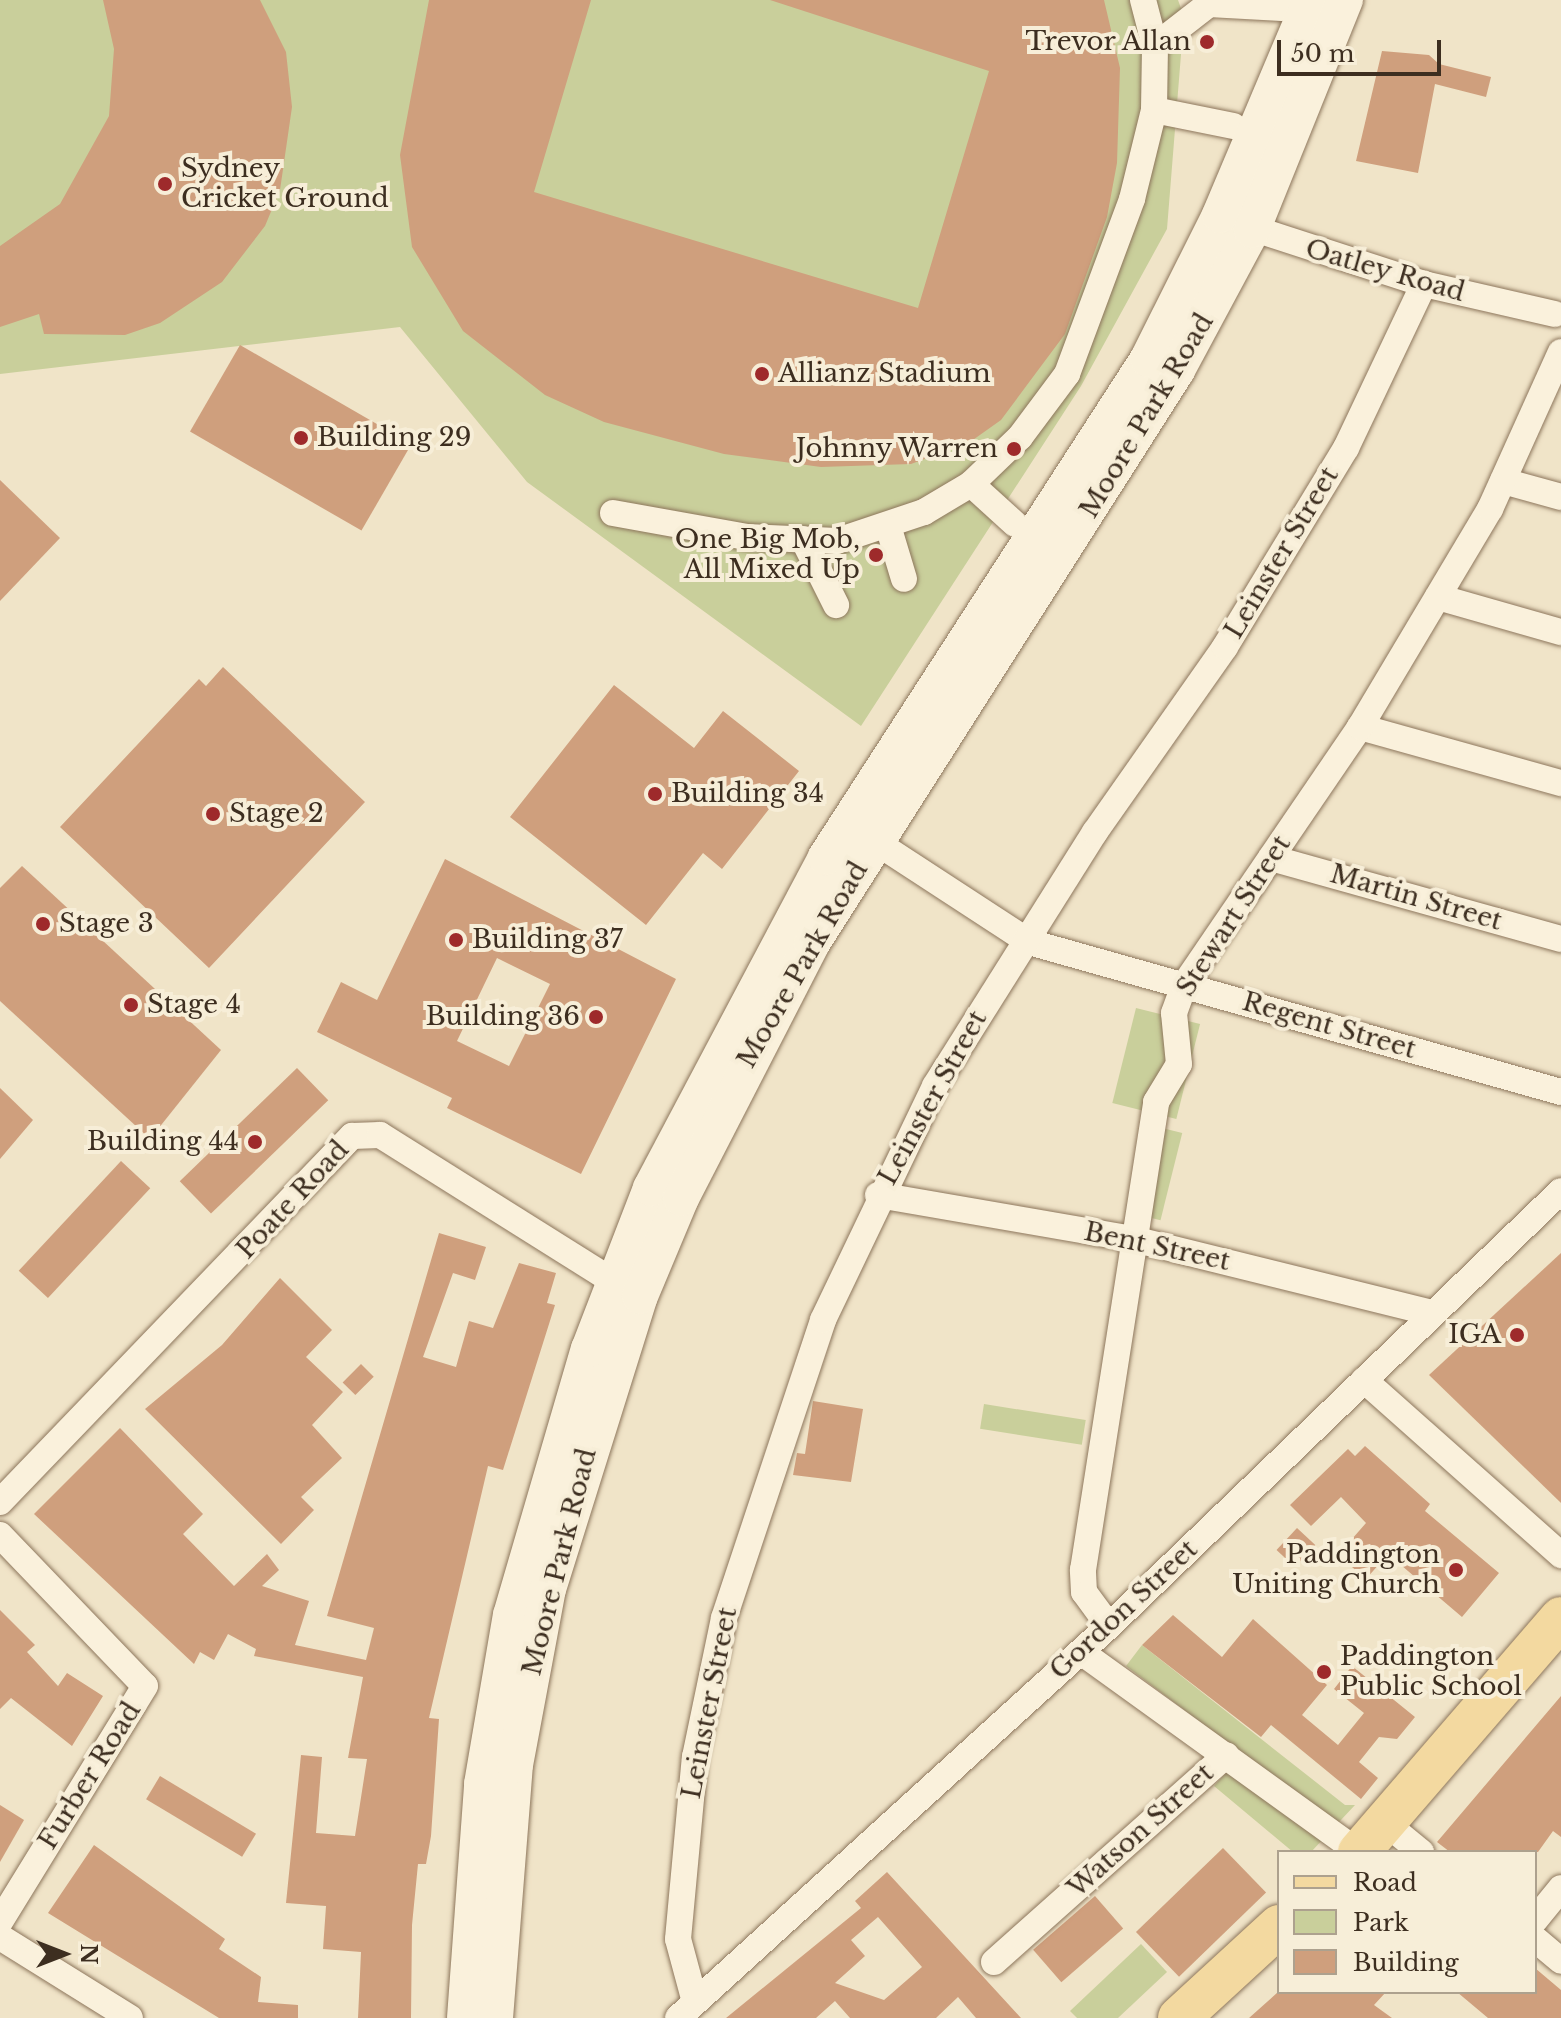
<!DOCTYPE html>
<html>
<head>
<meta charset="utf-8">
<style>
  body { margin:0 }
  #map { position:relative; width:1561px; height:2018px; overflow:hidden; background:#f0e4c8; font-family:"Libre Baskerville",serif }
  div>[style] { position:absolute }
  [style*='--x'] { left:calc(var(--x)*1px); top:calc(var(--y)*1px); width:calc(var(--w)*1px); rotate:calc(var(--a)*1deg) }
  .green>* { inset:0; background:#c9cf9b; transform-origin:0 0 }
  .building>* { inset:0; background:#cf9f7d; transform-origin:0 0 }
  .roads { filter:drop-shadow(0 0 2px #8d765c) drop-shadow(0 0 2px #8d765c) }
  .street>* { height:26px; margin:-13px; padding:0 13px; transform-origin:13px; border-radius:13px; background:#faf1dc }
  .secondary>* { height:36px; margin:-18px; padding:0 18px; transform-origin:18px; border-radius:18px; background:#faf1dc }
  .primary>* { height:42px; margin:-21px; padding:0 21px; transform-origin:21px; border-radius:21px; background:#f3d9a0 }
  .dots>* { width:22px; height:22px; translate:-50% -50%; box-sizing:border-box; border:4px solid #f7eed8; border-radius:50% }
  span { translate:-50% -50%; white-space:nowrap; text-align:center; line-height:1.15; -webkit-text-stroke:8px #f7eed8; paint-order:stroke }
  .poi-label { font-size:26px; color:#3d2e20 }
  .right { translate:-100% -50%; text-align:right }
  .left { translate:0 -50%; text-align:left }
  .street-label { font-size:26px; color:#3d2e20 }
  .legend { position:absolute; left:1277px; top:1850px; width:260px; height:144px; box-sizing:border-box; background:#f7eed8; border:2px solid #ada18e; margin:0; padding:10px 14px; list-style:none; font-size:24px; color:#3d2e20 }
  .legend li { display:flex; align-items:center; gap:16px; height:40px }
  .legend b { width:40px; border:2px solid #ada18e }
  .north { position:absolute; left:24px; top:1914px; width:80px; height:80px; -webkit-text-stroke:6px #f7eed8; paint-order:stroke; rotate:90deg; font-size:22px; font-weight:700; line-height:32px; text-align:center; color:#3d2e20 }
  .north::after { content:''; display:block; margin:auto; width:28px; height:36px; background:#3d2e20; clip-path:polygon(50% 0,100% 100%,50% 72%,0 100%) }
  .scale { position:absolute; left:1277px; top:40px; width:164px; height:36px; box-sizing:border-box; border:4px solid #3d2e20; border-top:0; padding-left:10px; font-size:24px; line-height:28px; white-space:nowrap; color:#3d2e20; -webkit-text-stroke:6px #f7eed8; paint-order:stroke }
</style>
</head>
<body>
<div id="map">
  <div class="green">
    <div style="clip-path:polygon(0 0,1178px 0,1184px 17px,1167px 229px,1081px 386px,861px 726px,527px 482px,400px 327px,0 374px)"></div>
    <div style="left:1136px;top:1008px;width:66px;height:98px;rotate:14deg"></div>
    <div style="left:1158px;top:1127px;width:25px;height:90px;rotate:14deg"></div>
    <div style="left:984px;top:1404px;width:103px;height:25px;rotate:9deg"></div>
    <div style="clip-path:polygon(1142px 1645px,1345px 1805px,1355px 1805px,1311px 1852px,1293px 1852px,1214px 1786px,1231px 1767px,1224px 1740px,1126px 1666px)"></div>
    <div style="clip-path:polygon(1141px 1944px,1167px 1972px,1118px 2018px,1077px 2018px,1070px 2011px)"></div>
  </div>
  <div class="building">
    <div style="clip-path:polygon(103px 0,260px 0,286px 52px,292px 107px,280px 190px,265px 226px,222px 282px,160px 323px,125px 335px,44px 334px,39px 314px,0 327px,0 246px,60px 204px,109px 116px,114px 49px)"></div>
    <div style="clip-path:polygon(429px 0,591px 0,534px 192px,918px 308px,989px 71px,770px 0,1104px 0,1120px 68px,1117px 163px,1107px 217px,1065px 334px,1001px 420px,970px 442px,911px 464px,821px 467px,724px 454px,604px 422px,545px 395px,463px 331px,412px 247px,400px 155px)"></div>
    <div style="clip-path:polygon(1382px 51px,1429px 55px,1439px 64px,1491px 77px,1486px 97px,1435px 84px,1418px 173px,1356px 161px)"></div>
    <div style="left:240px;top:345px;width:198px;height:100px;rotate:30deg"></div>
    <div style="clip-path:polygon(0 480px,60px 538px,0 601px)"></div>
    <div style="clip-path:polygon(223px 667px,365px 802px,209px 968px,60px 827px,199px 679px,206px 686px)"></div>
    <div style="clip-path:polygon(614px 685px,694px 748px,723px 711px,799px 771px,722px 869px,703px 853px,646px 925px,510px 817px)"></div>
    <div style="clip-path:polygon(evenodd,445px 859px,676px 979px,581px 1174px,447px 1108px,452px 1098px,317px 1032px,341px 982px,377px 1000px,445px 859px,497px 958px,550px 984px,509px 1066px,457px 1041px,497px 958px)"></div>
    <div style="clip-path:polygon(22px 866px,221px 1050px,150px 1139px,0 1001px,0 888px)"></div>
    <div style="left:297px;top:1068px;width:45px;height:163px;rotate:46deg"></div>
    <div style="clip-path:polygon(0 1088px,33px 1120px,0 1159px)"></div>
    <div style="left:121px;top:1161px;width:40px;height:150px;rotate:43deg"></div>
    <div style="clip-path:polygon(439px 1233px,486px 1247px,475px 1280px,453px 1273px,423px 1357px,456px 1367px,469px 1321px,493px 1328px,519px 1263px,556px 1273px,547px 1303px,555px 1305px,503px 1470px,488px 1466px,429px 1718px,439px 1719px,431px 1836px,426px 1864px,418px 1864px,412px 1925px,411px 2018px,358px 2018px,361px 1952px,323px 1949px,326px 1906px,286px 1903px,301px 1755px,322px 1757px,316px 1833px,355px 1836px,367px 1759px,348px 1758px,363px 1677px,254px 1656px,256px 1649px,228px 1634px,214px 1660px,200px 1652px,194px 1664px,34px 1514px,120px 1428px,203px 1514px,183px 1534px,234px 1586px,267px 1554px,279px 1570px,262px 1586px,309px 1601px,295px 1645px,366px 1660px,374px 1628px,327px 1616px)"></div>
    <div style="clip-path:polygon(1561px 1253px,1561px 1503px,1429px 1375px)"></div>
    <div style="clip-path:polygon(280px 1278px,332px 1330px,306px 1357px,343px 1392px,312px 1425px,342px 1458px,301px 1497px,314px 1510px,281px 1544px,145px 1409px,222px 1345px)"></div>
    <div style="left:361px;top:1364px;width:18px;height:26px;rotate:45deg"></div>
    <div style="clip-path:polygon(813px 1401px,863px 1409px,851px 1482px,793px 1475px,797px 1453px,805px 1454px)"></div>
    <div style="clip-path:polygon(1365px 1446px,1430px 1504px,1425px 1511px,1499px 1573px,1462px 1617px,1388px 1554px,1366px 1579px,1338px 1555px,1366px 1523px,1341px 1497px,1311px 1526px,1290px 1505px,1348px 1449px,1355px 1456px)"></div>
    <div style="left:1297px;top:1528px;width:25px;height:30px;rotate:43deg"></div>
    <div style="clip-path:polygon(0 1610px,35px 1645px,27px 1652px,58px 1686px,67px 1673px,103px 1696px,72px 1746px,11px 1698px,0 1709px)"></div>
    <div style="clip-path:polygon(1173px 1615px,1222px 1657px,1253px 1619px,1327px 1685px,1302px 1715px,1338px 1745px,1364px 1713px,1334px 1689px,1352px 1666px,1415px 1717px,1397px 1739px,1379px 1737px,1359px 1762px,1378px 1778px,1361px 1799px,1271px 1725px,1261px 1737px,1142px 1645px)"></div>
    <div style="clip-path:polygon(1561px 1696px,1561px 1837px,1553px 1831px,1538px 1852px,1450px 1852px,1437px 1842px)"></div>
    <div style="left:160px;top:1776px;width:112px;height:27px;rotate:31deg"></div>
    <div style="clip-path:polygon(0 1805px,24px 1820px,0 1862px)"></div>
    <div style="clip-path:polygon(94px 1845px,225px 1939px,219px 1949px,261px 1977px,258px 2002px,298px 2005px,298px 2018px,219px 2018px,48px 1913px)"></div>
    <div style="left:1223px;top:1848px;width:62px;height:121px;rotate:46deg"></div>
    <div style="clip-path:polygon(evenodd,887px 1872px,1021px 2018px,976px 2018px,958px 1997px,936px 2018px,850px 2018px,835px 2001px,816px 2018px,726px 2018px,861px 1908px,855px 1901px,887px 1872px,878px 1917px,922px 1967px,884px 2000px,835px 1983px,865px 1956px,851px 1940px,878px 1917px)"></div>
    <div style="left:1095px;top:1896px;width:43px;height:82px;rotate:49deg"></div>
    <div style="clip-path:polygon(1535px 1968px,1561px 1990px,1561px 2018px,1488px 2018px,1457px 1992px,1535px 1992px)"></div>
    <div style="clip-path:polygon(1278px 1992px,1386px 1992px,1374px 2005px,1392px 2018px,1249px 2018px)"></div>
  </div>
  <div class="roads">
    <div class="street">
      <div style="--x:1155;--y:46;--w:68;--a:-37.9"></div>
      <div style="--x:1209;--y:4;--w:73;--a:3.1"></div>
      <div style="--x:1154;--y:110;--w:81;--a:11.4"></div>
      <div style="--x:1236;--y:223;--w:198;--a:18"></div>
      <div style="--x:1424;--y:284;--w:134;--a:12.9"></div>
      <div style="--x:1503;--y:481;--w:60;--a:15.4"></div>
      <div style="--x:971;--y:484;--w:59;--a:42.3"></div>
      <div style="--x:613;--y:513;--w:135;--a:10.2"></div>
      <div style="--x:746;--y:537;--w:91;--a:2.5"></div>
      <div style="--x:837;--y:541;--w:92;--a:-18.4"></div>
      <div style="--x:924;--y:512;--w:55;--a:-30.8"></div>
      <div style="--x:971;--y:484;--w:68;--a:-43.8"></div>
      <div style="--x:1020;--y:437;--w:79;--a:-53.3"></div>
      <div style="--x:1067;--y:374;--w:187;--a:-69.6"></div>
      <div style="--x:1132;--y:199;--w:92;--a:-76.1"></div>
      <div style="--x:1154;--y:110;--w:64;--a:-89.1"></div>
      <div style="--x:1155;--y:46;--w:48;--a:-104.6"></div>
      <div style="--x:889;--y:529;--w:52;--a:73.3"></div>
      <div style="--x:803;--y:539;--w:74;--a:63.4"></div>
      <div style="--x:1438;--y:597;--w:128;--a:15.9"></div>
      <div style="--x:1360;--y:727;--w:209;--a:15.6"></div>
      <div style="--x:862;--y:833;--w:199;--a:33.1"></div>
      <div style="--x:1029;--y:942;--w:553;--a:15.75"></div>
      <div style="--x:1271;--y:858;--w:301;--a:15.6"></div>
      <div style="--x:878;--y:1195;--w:259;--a:9.8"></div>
      <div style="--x:1133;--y:1239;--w:309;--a:13.9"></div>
      <div style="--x:1364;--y:1380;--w:264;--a:41.6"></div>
      <div style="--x:0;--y:1502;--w:508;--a:-46.12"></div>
      <div style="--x:352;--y:1136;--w:28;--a:-2"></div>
      <div style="--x:380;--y:1135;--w:294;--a:32.1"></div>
      <div style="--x:0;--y:1535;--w:209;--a:46.2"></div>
      <div style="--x:145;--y:1686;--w:277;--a:121.6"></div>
      <div style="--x:1109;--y:1626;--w:42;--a:-126.3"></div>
      <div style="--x:1084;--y:1592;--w:22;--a:-93"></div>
      <div style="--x:1083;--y:1570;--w:474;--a:-81.1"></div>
      <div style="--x:1156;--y:1102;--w:44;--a:-58.8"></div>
      <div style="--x:1179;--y:1064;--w:51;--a:-95.6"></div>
      <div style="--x:1174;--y:1013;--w:30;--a:-70"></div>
      <div style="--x:1184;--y:985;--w:312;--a:-55.7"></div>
      <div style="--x:1360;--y:727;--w:254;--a:-59.2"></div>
      <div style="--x:1490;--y:509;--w:172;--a:-65.7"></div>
      <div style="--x:1081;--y:1652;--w:342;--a:35.8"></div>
      <div style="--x:1388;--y:1825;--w:43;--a:39.3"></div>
      <div style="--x:1535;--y:1920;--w:41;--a:-50.9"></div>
      <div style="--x:0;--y:1937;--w:153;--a:31.9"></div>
      <div style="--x:1535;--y:1939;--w:34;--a:40"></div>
      <div style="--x:994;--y:1962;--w:311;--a:-41.7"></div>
      <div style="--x:695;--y:2002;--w:65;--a:-105.1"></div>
      <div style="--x:678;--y:1939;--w:183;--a:-84.7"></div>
      <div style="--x:695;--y:1757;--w:142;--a:-78.2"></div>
      <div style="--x:724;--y:1618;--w:314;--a:-71.6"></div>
      <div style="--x:823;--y:1320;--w:259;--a:-64.4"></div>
      <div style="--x:935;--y:1086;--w:300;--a:-57.8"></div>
      <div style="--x:1095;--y:832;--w:226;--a:-54.9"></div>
      <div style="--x:1225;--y:647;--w:233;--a:-58.7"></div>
      <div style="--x:1346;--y:448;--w:182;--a:-64.6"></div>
      <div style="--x:678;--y:2018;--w:583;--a:-42.29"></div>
      <div style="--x:1109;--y:1626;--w:627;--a:-43.9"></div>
    </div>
    <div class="secondary">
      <div style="--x:465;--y:2018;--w:235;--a:-85.8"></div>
      <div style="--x:482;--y:1784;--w:171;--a:-80.3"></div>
      <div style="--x:511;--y:1615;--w:277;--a:-73.7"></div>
      <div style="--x:589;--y:1349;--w:173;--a:-68.9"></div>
      <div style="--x:651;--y:1188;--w:374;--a:-62.1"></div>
      <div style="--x:826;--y:857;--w:593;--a:-57.11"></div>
      <div style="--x:1148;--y:359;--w:161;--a:-63.4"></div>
      <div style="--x:1220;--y:215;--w:233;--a:-67.1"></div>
      <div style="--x:495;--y:2018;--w:254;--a:-85.5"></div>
      <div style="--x:515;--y:1765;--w:179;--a:-79.4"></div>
      <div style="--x:548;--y:1589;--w:307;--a:-72.6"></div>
      <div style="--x:640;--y:1296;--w:106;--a:-67.3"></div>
      <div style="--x:681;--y:1198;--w:287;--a:-62.8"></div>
      <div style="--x:812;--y:943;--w:679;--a:-57.5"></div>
      <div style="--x:1177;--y:370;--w:159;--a:-61.8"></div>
      <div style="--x:1252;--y:230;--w:248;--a:-68"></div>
    </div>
    <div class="primary">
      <div style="--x:1359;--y:1852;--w:309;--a:-49.2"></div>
      <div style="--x:1179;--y:2018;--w:136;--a:-42.6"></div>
    </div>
  </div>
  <div class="dots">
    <div style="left:1207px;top:42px;background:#9e2a2b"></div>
    <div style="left:165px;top:184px;background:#9e2a2b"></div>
    <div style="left:762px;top:374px;background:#9e2a2b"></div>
    <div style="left:301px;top:438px;background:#9e2a2b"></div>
    <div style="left:1014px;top:449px;background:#9e2a2b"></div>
    <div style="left:876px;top:555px;background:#9e2a2b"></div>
    <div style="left:655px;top:794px;background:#9e2a2b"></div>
    <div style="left:213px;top:814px;background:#9e2a2b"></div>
    <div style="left:43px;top:924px;background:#9e2a2b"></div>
    <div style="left:456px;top:940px;background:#9e2a2b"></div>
    <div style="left:131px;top:1005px;background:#9e2a2b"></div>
    <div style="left:596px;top:1017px;background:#9e2a2b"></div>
    <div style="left:255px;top:1142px;background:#9e2a2b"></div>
    <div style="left:1517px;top:1335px;background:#9e2a2b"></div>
    <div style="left:1456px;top:1570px;background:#9e2a2b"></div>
    <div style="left:1324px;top:1672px;background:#9e2a2b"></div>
  </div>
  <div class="poi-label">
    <span class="right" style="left:1191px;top:42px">Trevor Allan</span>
    <span class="left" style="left:181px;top:184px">Sydney<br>Cricket Ground</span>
    <span class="left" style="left:778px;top:374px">Allianz Stadium</span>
    <span class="left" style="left:317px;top:438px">Building 29</span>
    <span class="right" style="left:998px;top:449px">Johnny Warren</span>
    <span class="right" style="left:860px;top:555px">One Big Mob,<br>All Mixed Up</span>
    <span class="left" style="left:671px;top:794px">Building 34</span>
    <span class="left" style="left:229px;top:814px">Stage 2</span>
    <span class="left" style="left:59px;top:924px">Stage 3</span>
    <span class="left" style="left:472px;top:940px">Building 37</span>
    <span class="left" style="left:147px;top:1005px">Stage 4</span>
    <span class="right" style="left:580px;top:1017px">Building 36</span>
    <span class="right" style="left:239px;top:1142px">Building 44</span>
    <span class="right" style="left:1501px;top:1335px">IGA</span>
    <span class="right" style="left:1440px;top:1570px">Paddington<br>Uniting Church</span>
    <span class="left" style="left:1340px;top:1672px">Paddington<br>Public School</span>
  </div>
  <div class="street-label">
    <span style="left:1385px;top:271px;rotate:16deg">Oatley Road</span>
    <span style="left:1147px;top:416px;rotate:-59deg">Moore Park Road</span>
    <span style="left:1282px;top:553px;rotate:-59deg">Leinster Street</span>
    <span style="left:1416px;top:898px;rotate:16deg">Martin Street</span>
    <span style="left:1234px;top:916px;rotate:-57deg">Stewart Street</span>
    <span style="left:803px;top:965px;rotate:-60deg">Moore Park Road</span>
    <span style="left:1329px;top:1026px;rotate:16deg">Regent Street</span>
    <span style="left:933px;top:1098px;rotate:-61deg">Leinster Street</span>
    <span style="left:293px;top:1200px;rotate:-47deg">Poate Road</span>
    <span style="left:1157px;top:1247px;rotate:12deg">Bent Street</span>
    <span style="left:560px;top:1562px;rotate:-76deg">Moore Park Road</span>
    <span style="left:1124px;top:1610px;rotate:-43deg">Gordon Street</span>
    <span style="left:710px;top:1703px;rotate:-79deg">Leinster Street</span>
    <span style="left:90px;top:1776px;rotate:-58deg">Furber Road</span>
    <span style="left:1141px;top:1831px;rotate:-42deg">Watson Street</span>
  </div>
  <ul class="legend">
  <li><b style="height:10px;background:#f3d9a0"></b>Road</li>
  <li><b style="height:22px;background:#c9cf9b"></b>Park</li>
  <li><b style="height:22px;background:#cf9f7d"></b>Building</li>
  </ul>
  <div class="north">N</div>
  <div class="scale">50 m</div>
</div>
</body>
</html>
